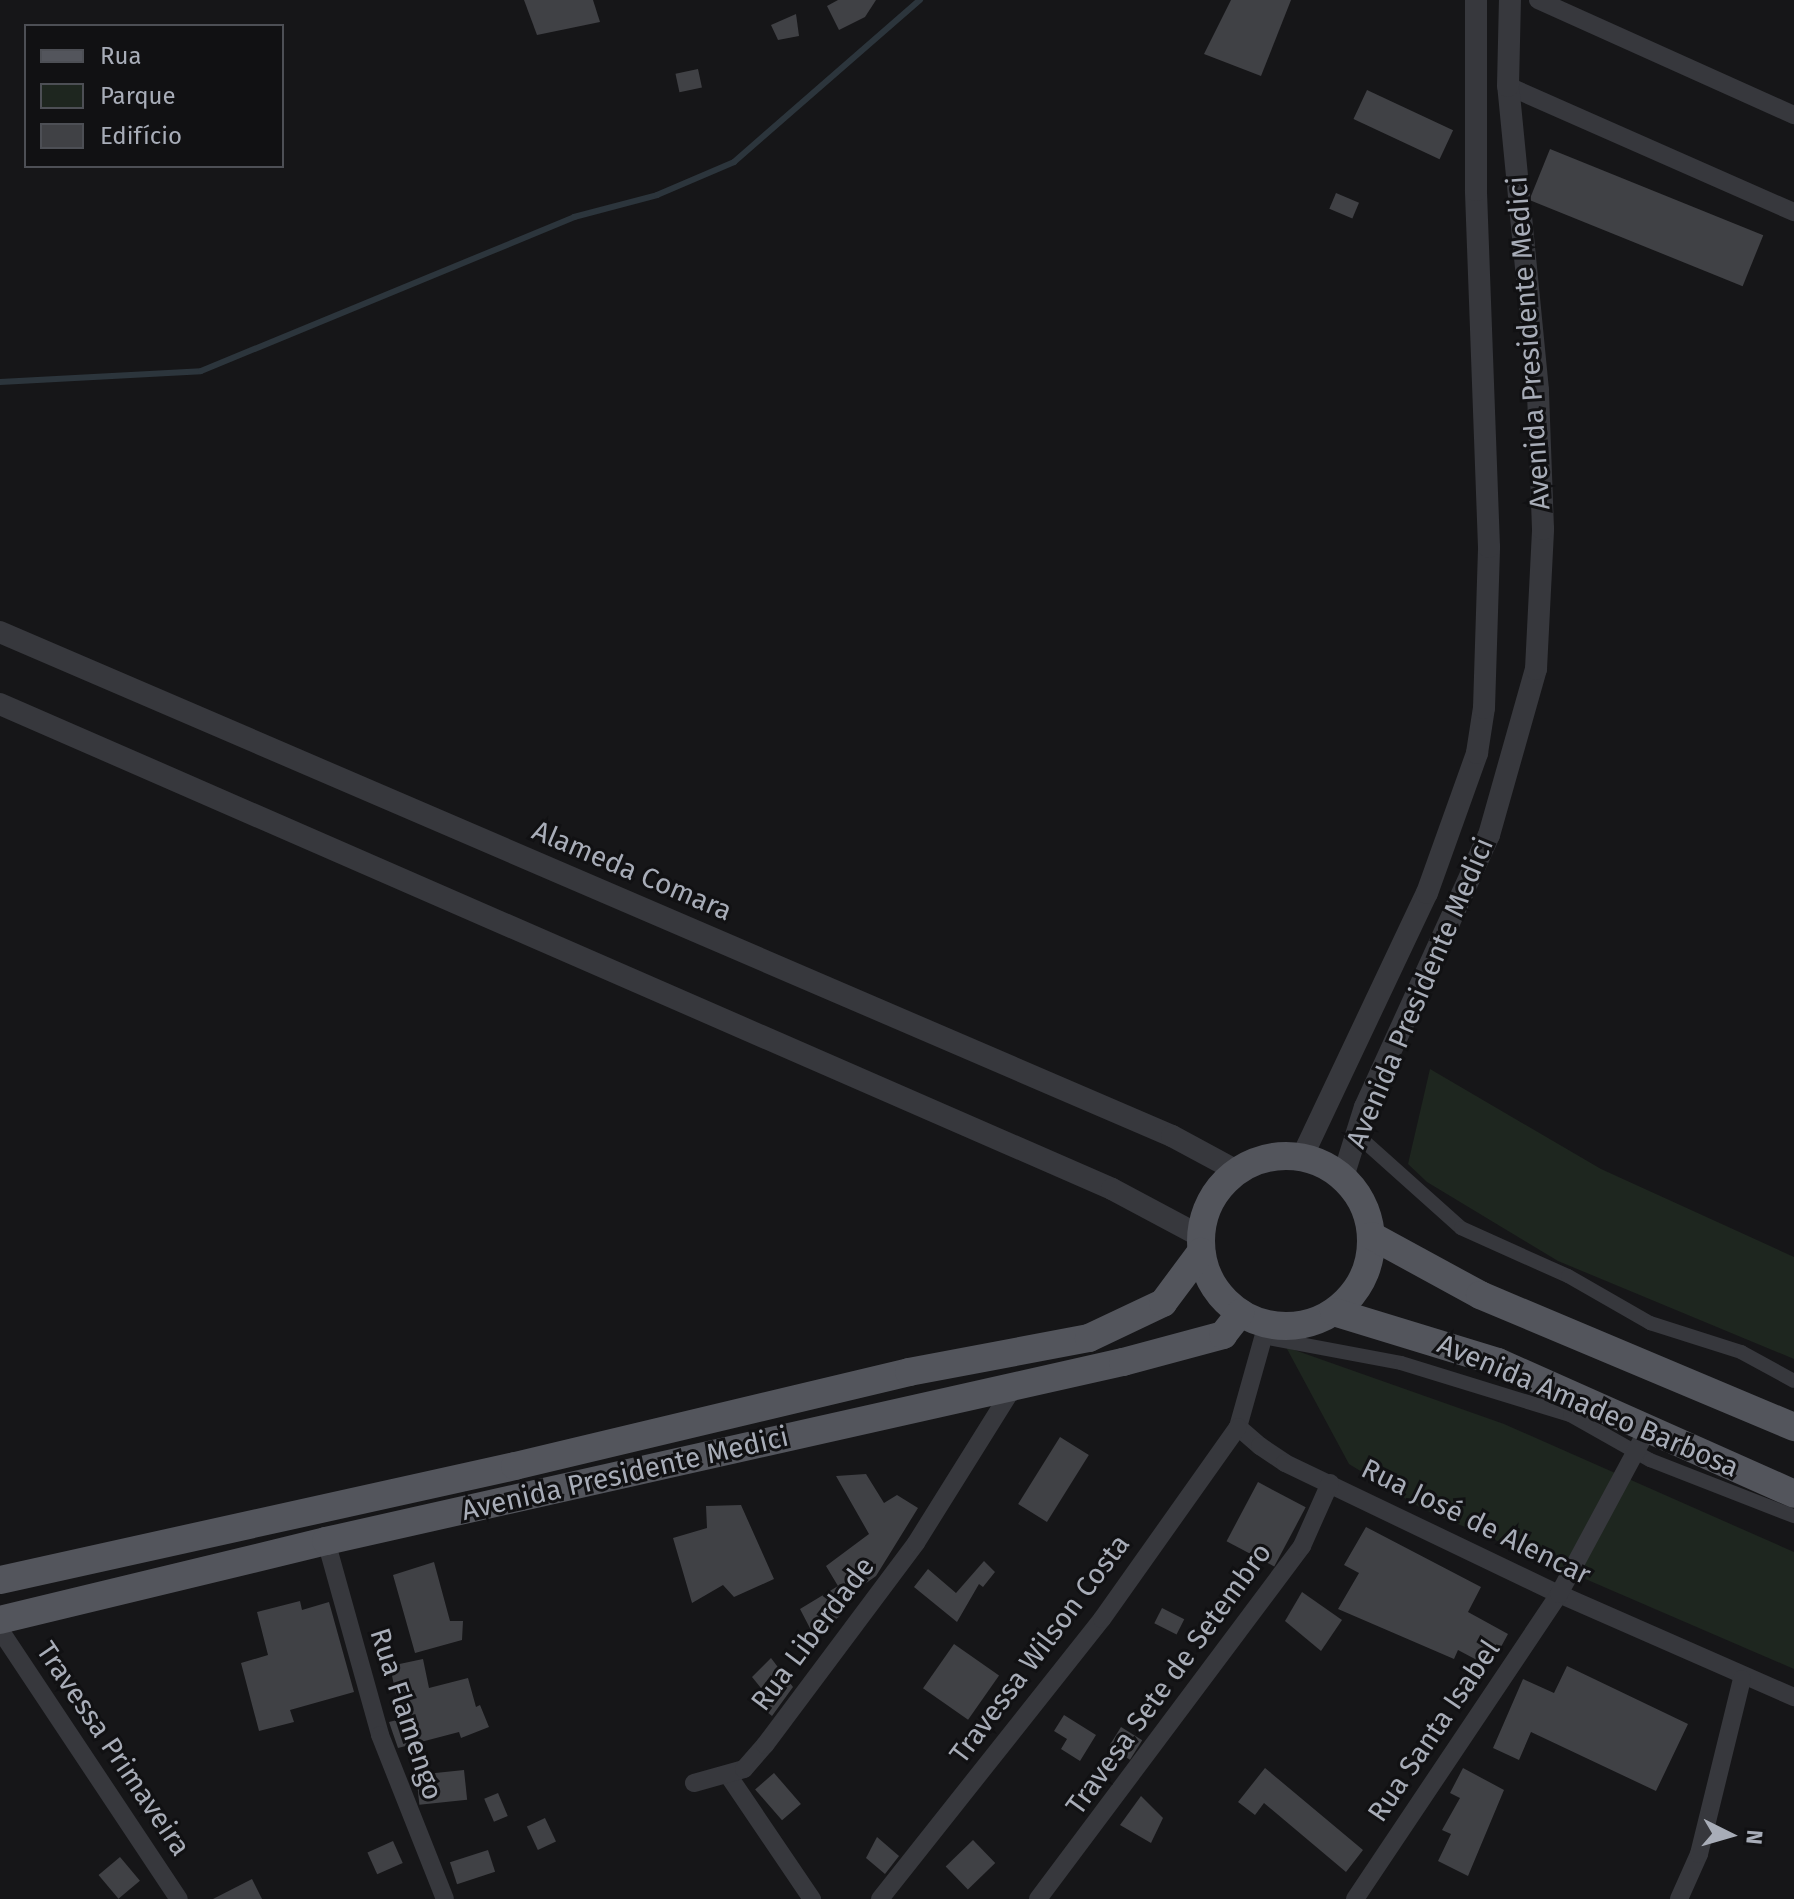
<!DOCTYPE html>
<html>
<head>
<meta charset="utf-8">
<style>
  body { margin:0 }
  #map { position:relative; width:1794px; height:1899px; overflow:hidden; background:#161618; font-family:"Fira Sans",sans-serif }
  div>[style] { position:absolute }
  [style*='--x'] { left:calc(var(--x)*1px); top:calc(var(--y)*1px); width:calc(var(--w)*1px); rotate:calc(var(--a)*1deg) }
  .green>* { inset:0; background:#1e261f }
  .stream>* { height:6px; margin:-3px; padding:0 3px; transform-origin:3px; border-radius:3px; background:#2c353c }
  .building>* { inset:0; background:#404145; transform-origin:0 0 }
  .pedestrian>* { height:14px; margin:-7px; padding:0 7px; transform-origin:7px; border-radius:7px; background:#37383d }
  .minor>* { height:18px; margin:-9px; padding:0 9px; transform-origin:9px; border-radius:9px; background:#37383d }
  .tertiary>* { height:22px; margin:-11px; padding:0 11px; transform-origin:11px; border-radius:11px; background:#37383d }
  .primary>* { height:28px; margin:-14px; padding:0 14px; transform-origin:14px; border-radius:14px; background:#53555c }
  .primary>.ring { margin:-14px; padding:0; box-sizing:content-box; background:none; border:28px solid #53555c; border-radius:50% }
  span { translate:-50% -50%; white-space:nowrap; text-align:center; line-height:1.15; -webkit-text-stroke:6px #111113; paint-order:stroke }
  .street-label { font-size:28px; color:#a8adb8 }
  .legend { position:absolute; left:24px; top:24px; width:260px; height:144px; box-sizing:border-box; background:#111113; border:2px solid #4d4f55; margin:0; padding:10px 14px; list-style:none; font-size:24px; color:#a8adb8 }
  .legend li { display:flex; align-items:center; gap:16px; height:40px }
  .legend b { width:40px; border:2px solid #4d4f55 }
  .north { position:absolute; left:1690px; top:1795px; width:80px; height:80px; -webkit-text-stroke:6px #111113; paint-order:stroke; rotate:95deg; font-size:22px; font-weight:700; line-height:32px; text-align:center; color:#a8adb8 }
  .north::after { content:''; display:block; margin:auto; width:28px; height:36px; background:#a8adb8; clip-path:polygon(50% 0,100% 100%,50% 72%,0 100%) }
</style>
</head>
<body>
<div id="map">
  <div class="green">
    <div style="clip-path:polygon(1430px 1069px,1601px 1169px,1794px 1257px,1794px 1359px,1558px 1261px,1427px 1182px,1408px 1164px)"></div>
    <div style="clip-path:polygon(1286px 1347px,1504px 1424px,1794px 1552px,1794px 1669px,1421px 1508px,1349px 1464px)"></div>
  </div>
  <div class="stream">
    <div style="--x:0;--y:382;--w:201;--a:-3.1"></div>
    <div style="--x:201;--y:371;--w:404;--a:-22.4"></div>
    <div style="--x:574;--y:217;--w:86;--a:-14.8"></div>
    <div style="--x:657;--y:195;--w:84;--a:-23.2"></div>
    <div style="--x:734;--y:162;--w:247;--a:-41.1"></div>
  </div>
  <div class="building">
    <div style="clip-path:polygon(524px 0,593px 0,600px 22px,537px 35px)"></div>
    <div style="clip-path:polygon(838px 0,876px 0,865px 17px,839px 30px,827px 6px)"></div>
    <div style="clip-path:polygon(1231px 0,1291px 0,1261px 76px,1204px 54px)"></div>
    <div style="clip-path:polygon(796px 14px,799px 36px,778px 40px,771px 25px)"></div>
    <div style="left:698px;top:69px;width:19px;height:23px;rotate:78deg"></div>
    <div style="left:1367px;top:90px;width:95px;height:32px;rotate:25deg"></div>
    <div style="left:1550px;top:149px;width:230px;height:55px;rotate:22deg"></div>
    <div style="left:1336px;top:193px;width:25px;height:17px;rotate:23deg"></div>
    <div style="left:1060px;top:1437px;width:34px;height:79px;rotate:32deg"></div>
    <div style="clip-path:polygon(866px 1474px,884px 1503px,897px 1495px,918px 1508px,876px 1576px,834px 1606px,840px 1616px,814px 1636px,800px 1609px,838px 1586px,826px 1566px,869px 1534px,836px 1476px)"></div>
    <div style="left:1258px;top:1482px;width:54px;height:67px;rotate:28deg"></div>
    <div style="clip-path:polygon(741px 1505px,774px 1579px,734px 1597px,723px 1585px,692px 1603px,673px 1538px,707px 1528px,706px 1506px)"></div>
    <div style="clip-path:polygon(1366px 1527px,1481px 1587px,1468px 1612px,1508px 1634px,1490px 1667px,1458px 1650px,1454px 1659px,1338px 1609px,1359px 1573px,1344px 1565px)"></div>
    <div style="clip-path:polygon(984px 1561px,995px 1572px,983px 1587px,979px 1584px,957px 1622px,914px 1587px,928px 1569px,956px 1593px)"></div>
    <div style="clip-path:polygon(434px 1562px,450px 1621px,463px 1621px,462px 1640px,415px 1653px,393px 1575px)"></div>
    <div style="clip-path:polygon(1302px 1592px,1342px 1620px,1321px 1651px,1285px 1621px)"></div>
    <div style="clip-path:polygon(300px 1601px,302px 1610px,329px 1602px,354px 1692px,290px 1710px,294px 1722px,259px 1731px,241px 1663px,268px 1655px,257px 1612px)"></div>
    <div style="left:1162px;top:1608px;width:25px;height:17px;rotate:27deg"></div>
    <div style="left:954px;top:1644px;width:55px;height:54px;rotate:35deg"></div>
    <div style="clip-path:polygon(771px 1658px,793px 1687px,772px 1716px,756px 1703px,765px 1693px,752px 1677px)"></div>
    <div style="clip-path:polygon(423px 1659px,429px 1688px,468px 1678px,476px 1707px,480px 1705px,489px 1727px,461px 1738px,459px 1732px,398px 1748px,389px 1722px,401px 1719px,390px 1666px)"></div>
    <div style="clip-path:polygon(1567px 1666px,1688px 1724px,1656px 1791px,1531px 1732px,1519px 1760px,1493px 1748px,1523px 1679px,1554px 1693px)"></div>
    <div style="clip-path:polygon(1064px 1715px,1096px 1735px,1080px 1761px,1061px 1749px,1067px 1739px,1054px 1731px)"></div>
    <div style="left:1121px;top:1727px;width:25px;height:23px;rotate:32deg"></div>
    <div style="clip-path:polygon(1265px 1768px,1363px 1850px,1346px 1872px,1264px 1803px,1255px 1815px,1238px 1802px)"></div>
    <div style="clip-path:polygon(1463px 1768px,1504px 1790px,1468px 1876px,1438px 1861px,1451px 1834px,1442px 1830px,1460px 1798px,1450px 1793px)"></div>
    <div style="left:464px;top:1770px;width:30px;height:48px;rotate:84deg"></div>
    <div style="left:774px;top:1773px;width:41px;height:25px;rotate:49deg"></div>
    <div style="left:498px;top:1793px;width:25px;height:15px;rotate:67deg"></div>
    <div style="clip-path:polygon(1141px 1796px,1163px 1818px,1151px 1843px,1120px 1825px)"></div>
    <div style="left:545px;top:1818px;width:26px;height:20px;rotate:65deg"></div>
    <div style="clip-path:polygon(877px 1837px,899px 1856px,885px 1874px,866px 1858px)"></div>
    <div style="left:973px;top:1840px;width:32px;height:38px;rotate:46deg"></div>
    <div style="left:393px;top:1841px;width:24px;height:28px;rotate:66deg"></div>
    <div style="left:488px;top:1850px;width:23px;height:40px;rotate:72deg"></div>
    <div style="left:120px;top:1857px;width:31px;height:28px;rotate:50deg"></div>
    <div style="clip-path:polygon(252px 1879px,262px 1899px,213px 1899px)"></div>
  </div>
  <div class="pedestrian">
    <div style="--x:1356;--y:1134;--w:141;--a:41.8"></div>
    <div style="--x:1461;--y:1228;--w:117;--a:24.2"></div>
    <div style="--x:1568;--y:1276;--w:95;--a:29.8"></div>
    <div style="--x:1650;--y:1323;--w:96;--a:17.7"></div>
    <div style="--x:1741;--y:1352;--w:60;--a:28.7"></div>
    <div style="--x:1263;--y:1337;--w:140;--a:10.7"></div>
    <div style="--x:1401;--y:1363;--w:177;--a:17.1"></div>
    <div style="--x:1570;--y:1415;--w:92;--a:29.4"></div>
    <div style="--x:1650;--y:1460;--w:155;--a:21.3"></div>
  </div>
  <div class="minor">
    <div style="--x:1538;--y:0;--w:281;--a:24.2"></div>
    <div style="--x:1508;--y:86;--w:313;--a:23.8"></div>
    <div style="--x:1267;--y:1324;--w:107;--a:105.7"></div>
    <div style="--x:1238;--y:1427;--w:29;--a:41"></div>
    <div style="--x:1260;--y:1446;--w:30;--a:34"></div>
    <div style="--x:1285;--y:1463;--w:304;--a:25.6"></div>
    <div style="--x:1559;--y:1594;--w:257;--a:23.7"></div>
    <div style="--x:326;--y:1541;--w:201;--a:74.4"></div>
    <div style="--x:380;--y:1735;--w:176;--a:68.4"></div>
    <div style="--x:0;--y:1630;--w:323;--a:56.4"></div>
    <div style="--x:728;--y:1775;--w:150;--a:55.9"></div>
    <div style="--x:694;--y:1783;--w:52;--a:-15.6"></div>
    <div style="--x:744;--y:1769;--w:32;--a:-49"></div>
    <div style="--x:765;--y:1745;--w:252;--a:-53.2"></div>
    <div style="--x:916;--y:1543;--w:183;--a:-58"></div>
    <div style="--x:880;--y:1899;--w:357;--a:-51.6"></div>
    <div style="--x:1102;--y:1619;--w:235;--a:-54.7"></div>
    <div style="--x:1038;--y:1899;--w:441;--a:-53.2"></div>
    <div style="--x:1302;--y:1546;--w:69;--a:-66"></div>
    <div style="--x:1355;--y:1899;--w:367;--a:-56.2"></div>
    <div style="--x:1559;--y:1594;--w:187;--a:-61.7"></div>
    <div style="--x:1679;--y:1899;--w:49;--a:-66"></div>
    <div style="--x:1699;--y:1854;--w:180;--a:-76.2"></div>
  </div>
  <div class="tertiary">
    <div style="--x:0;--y:632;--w:1276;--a:23.27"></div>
    <div style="--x:1172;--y:1136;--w:74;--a:28.3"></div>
    <div style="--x:0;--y:704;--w:1213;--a:23.56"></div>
    <div style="--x:1112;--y:1189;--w:102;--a:28.1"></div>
    <div style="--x:1302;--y:1157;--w:292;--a:-64.7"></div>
    <div style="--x:1427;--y:893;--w:149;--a:-70.3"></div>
    <div style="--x:1477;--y:753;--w:46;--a:-81.2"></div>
    <div style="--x:1484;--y:708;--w:161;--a:-88.2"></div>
    <div style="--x:1489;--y:547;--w:357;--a:-92.1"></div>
    <div style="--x:1476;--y:190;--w:190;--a:-90"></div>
    <div style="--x:1343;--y:1177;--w:73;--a:-72.6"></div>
    <div style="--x:1365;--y:1107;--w:299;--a:-65.5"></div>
    <div style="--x:1489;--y:835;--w:173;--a:-74.2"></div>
    <div style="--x:1536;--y:669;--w:140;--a:-87.1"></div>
    <div style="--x:1543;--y:529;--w:139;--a:-92.1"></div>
    <div style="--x:1538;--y:390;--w:305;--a:-95.6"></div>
    <div style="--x:1508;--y:86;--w:86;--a:-88.7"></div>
  </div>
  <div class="primary">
    <div class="ring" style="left:1201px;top:1156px;width:142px;height:142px"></div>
    <div style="--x:1372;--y:1236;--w:123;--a:28.6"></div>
    <div style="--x:1480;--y:1295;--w:341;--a:22.8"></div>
    <div style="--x:1334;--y:1312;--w:171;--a:17"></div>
    <div style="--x:1498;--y:1362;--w:324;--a:24"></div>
    <div style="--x:0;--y:1580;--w:527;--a:-12.48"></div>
    <div style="--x:515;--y:1466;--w:405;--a:-13.4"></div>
    <div style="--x:909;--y:1372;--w:183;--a:-10.7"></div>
    <div style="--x:1089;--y:1338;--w:82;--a:-25.3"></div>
    <div style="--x:1163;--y:1303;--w:64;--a:-53.3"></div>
    <div style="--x:0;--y:1620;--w:335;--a:-13.6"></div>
    <div style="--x:326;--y:1541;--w:817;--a:-12.66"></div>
    <div style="--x:1123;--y:1362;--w:104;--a:-15.1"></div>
    <div style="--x:1223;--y:1335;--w:28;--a:-52"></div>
  </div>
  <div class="street-label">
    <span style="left:1529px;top:343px;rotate:-94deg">Avenida Presidente Medici</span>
    <span style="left:632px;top:871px;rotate:23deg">Alameda Comara</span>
    <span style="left:1420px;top:993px;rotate:-67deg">Avenida Presidente Medici</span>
    <span style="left:1588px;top:1406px;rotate:23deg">Avenida Amadeo Barbosa</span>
    <span style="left:625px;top:1474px;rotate:-13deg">Avenida Presidente Medici</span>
    <span style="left:1476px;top:1522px;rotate:26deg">Rua José de Alencar</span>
    <span style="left:813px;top:1634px;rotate:-53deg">Rua Liberdade</span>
    <span style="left:1040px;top:1649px;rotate:-53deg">Travessa Wilson Costa</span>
    <span style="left:1169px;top:1679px;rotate:-54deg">Travesa Sete de Setembro</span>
    <span style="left:406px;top:1714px;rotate:72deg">Rua Flamengo</span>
    <span style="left:1434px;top:1731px;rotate:-56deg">Rua Santa Isabel</span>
    <span style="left:113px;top:1749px;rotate:56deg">Travessa Primaveira</span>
  </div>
  <ul class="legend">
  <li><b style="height:10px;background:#53555c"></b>Rua</li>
  <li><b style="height:22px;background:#1e261f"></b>Parque</li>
  <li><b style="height:22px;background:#404145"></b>Edifício</li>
  </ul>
  <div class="north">N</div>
</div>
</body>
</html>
